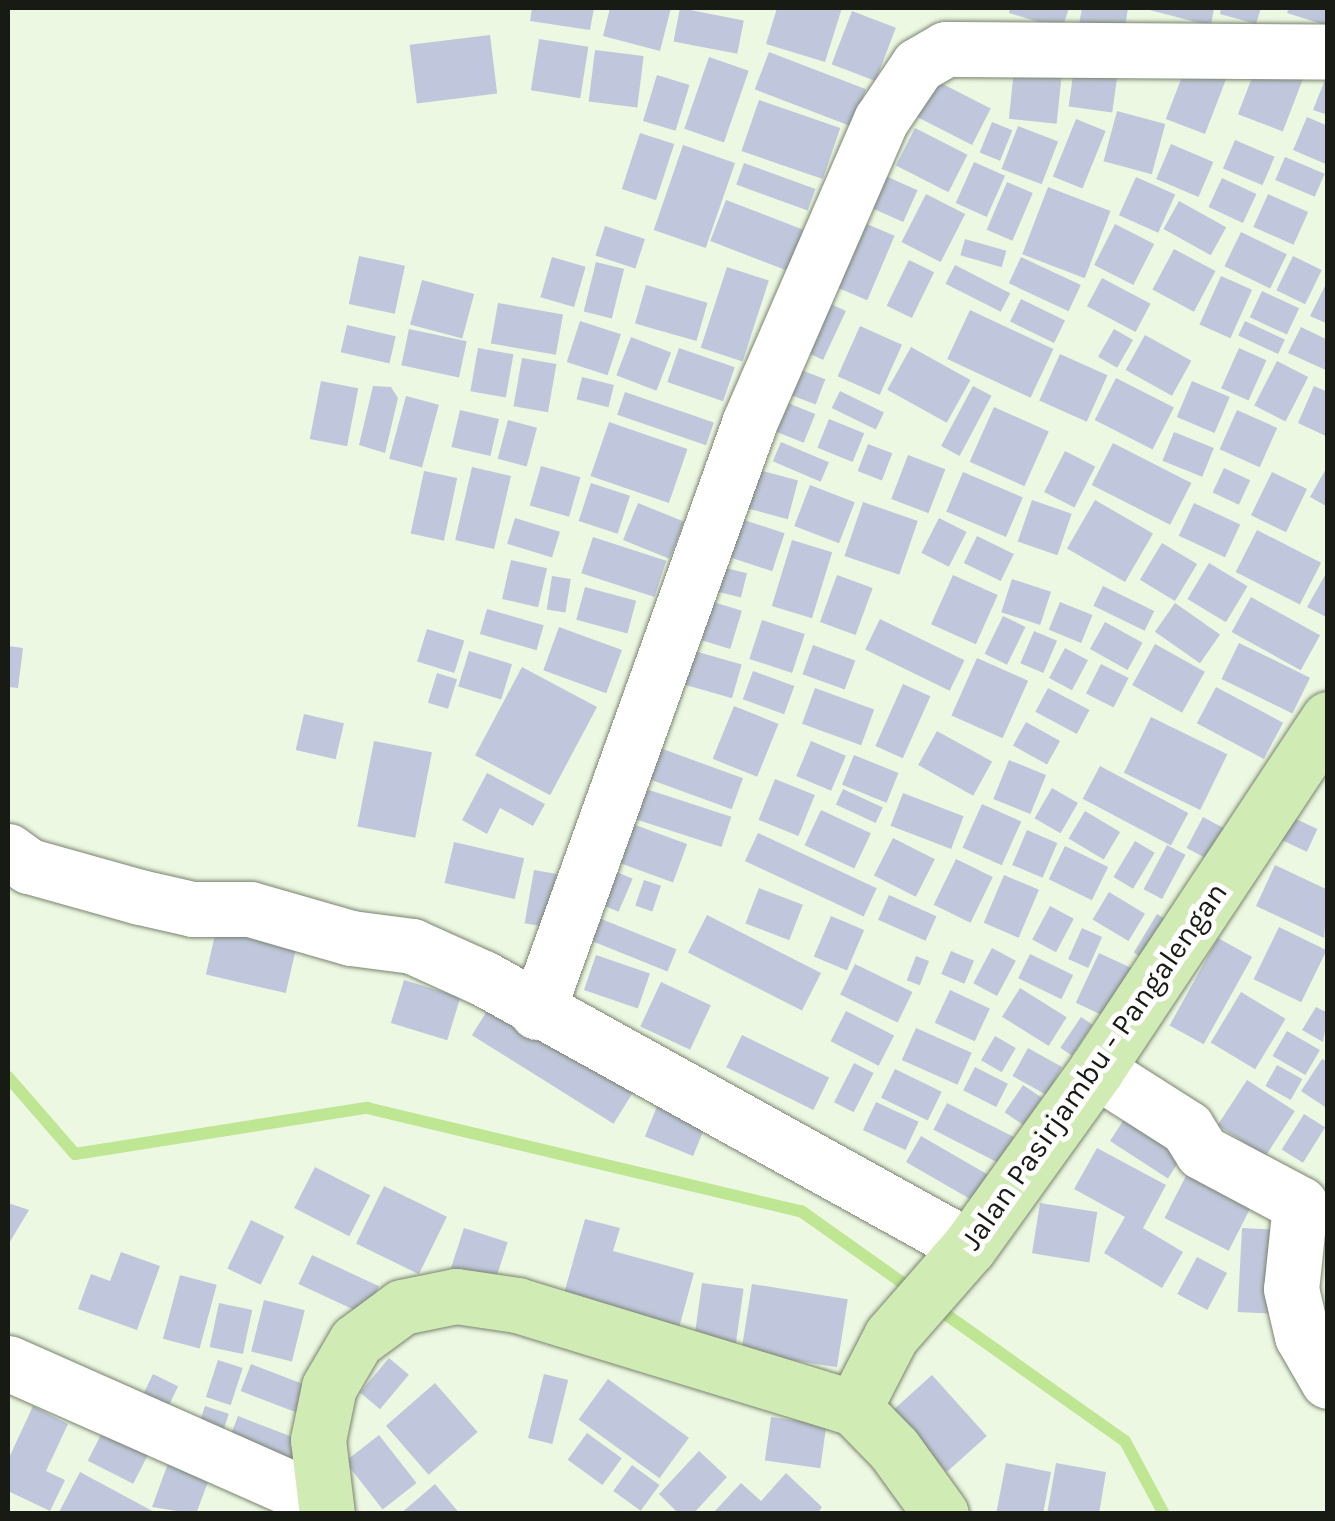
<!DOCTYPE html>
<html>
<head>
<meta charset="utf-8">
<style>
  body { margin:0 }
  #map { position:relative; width:1335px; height:1521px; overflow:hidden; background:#edf8e2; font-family:Karla,sans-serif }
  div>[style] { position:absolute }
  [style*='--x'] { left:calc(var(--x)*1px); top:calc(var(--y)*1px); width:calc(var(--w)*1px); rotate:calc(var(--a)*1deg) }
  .stream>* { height:12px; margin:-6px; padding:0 6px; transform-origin:6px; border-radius:6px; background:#bee693 }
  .building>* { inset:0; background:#c0c7dc; transform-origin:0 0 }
  .roads { filter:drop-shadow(0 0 2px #79836f) drop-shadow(0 0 2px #79836f) }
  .minor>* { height:55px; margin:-27.5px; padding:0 27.5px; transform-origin:27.5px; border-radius:27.5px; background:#fff }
  .major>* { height:55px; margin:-27.5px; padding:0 27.5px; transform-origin:27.5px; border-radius:27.5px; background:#d1ebb5 }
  span { translate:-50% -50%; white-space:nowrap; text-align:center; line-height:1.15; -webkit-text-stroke:10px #fff; paint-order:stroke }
  .street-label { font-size:30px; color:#171b13 }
  .frame { position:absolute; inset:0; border:10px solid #171b13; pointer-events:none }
</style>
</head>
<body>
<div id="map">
  <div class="stream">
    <div style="--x:8;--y:1077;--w:102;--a:49"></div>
    <div style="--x:75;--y:1154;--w:296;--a:-9"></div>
    <div style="--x:367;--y:1108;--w:446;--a:13.4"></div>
    <div style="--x:801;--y:1211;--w:138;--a:35.3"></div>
    <div style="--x:934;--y:1306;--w:234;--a:35.3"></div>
    <div style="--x:1125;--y:1441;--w:83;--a:61.9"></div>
  </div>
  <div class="building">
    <div style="clip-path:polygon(532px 8px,594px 8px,590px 30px,530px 21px)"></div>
    <div style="clip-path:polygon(610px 8px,671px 8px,660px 51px,603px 36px)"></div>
    <div style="left:680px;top:8px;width:65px;height:34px;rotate:11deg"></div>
    <div style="clip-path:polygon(777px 8px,842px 8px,825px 62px,766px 44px)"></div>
    <div style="clip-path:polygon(1010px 8px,1069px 8px,1062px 29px,1009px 13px)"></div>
    <div style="clip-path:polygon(1082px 8px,1128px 8px,1124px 33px,1079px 25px)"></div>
    <div style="clip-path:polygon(1142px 8px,1214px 8px,1211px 26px)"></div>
    <div style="clip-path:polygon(1221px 8px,1261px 8px,1256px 24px,1220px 14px)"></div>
    <div style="clip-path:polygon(1289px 8px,1328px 8px,1328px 26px,1287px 13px)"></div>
    <div style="left:852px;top:11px;width:47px;height:57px;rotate:21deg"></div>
    <div style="left:490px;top:35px;width:59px;height:81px;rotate:83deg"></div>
    <div style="left:539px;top:39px;width:50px;height:52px;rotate:9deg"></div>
    <div style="left:595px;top:50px;width:49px;height:52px;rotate:7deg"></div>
    <div style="left:769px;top:52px;width:104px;height:40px;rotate:21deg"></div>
    <div style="left:1076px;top:54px;width:44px;height:53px;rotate:8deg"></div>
    <div style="left:709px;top:57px;width:42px;height:76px;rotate:19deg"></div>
    <div style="left:1188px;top:61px;width:42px;height:62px;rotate:21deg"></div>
    <div style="left:1258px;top:62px;width:48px;height:56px;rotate:21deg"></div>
    <div style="left:1014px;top:70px;width:48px;height:49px;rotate:6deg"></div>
    <div style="clip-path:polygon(1328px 72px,1328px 115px,1313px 110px)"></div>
    <div style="left:923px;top:74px;width:76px;height:41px;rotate:27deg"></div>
    <div style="left:657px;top:75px;width:34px;height:48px;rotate:17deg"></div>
    <div style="left:759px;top:100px;width:86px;height:54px;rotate:19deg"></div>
    <div style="left:1117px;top:111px;width:50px;height:52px;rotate:15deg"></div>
    <div style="clip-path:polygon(1307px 117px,1328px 126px,1328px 165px,1293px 150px)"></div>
    <div style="left:1076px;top:119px;width:32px;height:62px;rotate:22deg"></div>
    <div style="left:992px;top:122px;width:22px;height:33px;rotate:22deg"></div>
    <div style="left:1018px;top:126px;width:43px;height:46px;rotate:21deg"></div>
    <div style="left:915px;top:128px;width:59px;height:42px;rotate:27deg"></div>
    <div style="left:640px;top:133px;width:36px;height:59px;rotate:18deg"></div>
    <div style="left:1235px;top:140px;width:43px;height:31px;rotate:23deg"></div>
    <div style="left:1171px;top:144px;width:46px;height:38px;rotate:23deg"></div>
    <div style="left:683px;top:145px;width:55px;height:90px;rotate:19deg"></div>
    <div style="left:1285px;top:157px;width:43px;height:25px;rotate:23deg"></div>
    <div style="left:974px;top:162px;width:34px;height:45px;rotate:24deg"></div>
    <div style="left:744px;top:163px;width:76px;height:23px;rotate:20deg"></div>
    <div style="left:870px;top:169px;width:52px;height:35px;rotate:24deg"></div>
    <div style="left:1136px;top:177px;width:43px;height:42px;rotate:24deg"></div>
    <div style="left:1222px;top:178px;width:38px;height:32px;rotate:25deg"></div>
    <div style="left:1007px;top:182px;width:28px;height:52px;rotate:23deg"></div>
    <div style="left:1048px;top:187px;width:67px;height:72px;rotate:21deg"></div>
    <div style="left:926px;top:194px;width:44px;height:54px;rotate:27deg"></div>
    <div style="left:1268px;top:194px;width:44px;height:36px;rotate:24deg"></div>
    <div style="left:726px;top:200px;width:83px;height:44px;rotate:21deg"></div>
    <div style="left:1179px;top:201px;width:54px;height:32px;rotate:29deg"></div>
    <div style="left:855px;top:219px;width:43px;height:70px;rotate:23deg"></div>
    <div style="left:1115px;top:224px;width:44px;height:46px;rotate:27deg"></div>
    <div style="left:605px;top:226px;width:42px;height:31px;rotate:18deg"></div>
    <div style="left:1241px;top:232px;width:51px;height:38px;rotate:26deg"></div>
    <div style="left:965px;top:239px;width:43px;height:17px;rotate:16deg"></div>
    <div style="left:1174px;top:249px;width:47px;height:46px;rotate:28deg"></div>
    <div style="left:359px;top:256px;width:47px;height:49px;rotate:12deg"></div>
    <div style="left:1293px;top:256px;width:32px;height:38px;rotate:26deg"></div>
    <div style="left:552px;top:257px;width:35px;height:42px;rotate:16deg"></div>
    <div style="left:1021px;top:257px;width:66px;height:29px;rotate:25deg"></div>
    <div style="left:909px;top:260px;width:28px;height:51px;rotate:26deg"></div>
    <div style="left:596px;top:262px;width:29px;height:51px;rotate:14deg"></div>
    <div style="left:955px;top:265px;width:62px;height:21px;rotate:27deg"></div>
    <div style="left:727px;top:267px;width:44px;height:85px;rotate:18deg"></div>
    <div style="left:1221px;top:276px;width:34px;height:53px;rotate:24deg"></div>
    <div style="left:1102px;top:278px;width:55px;height:32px;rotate:28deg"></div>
    <div style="left:422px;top:280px;width:54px;height:46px;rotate:15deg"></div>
    <div style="clip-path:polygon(1328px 280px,1328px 324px,1310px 316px)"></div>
    <div style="left:646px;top:285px;width:64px;height:40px;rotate:16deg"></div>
    <div style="left:1262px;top:291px;width:41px;height:29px;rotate:25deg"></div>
    <div style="left:816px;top:297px;width:33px;height:54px;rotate:25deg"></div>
    <div style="left:1021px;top:299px;width:49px;height:25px;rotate:26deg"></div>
    <div style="left:498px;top:303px;width:66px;height:41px;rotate:10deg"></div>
    <div style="left:970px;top:310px;width:92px;height:54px;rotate:25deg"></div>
    <div style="left:580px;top:321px;width:43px;height:43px;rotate:18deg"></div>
    <div style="left:1245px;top:321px;width:44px;height:16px;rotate:25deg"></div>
    <div style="left:347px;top:325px;width:50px;height:28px;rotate:13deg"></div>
    <div style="left:860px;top:326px;width:46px;height:55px;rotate:24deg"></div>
    <div style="clip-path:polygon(1301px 327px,1328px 340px,1328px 371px,1288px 353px)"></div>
    <div style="left:409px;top:329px;width:59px;height:37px;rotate:12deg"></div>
    <div style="left:1114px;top:329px;width:22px;height:32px;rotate:30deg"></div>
    <div style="left:1145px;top:335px;width:53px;height:40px;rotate:29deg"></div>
    <div style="left:631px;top:337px;width:43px;height:41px;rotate:21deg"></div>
    <div style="left:911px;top:347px;width:68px;height:49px;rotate:29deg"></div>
    <div style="left:478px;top:348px;width:36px;height:44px;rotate:10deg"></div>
    <div style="left:679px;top:348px;width:59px;height:36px;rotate:19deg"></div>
    <div style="left:1239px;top:348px;width:30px;height:44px;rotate:24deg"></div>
    <div style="left:1060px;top:354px;width:52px;height:51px;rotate:24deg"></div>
    <div style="left:522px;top:358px;width:35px;height:49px;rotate:10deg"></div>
    <div style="left:1277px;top:361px;width:35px;height:50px;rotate:27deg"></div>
    <div style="left:788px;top:365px;width:40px;height:27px;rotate:21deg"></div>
    <div style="left:582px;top:377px;width:33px;height:23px;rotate:14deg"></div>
    <div style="left:1116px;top:378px;width:65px;height:47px;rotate:27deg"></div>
    <div style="left:321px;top:381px;width:38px;height:59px;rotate:11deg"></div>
    <div style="left:1192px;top:381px;width:41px;height:39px;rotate:23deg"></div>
    <div style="clip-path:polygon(373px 386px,391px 387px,398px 398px,385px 453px,359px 445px)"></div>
    <div style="left:973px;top:386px;width:21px;height:68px;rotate:28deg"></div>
    <div style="clip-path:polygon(1314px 386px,1328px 392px,1328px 437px,1298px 423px)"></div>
    <div style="left:840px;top:391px;width:49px;height:19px;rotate:26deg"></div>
    <div style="left:625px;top:392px;width:94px;height:24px;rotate:19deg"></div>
    <div style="left:768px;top:395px;width:51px;height:31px;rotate:22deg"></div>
    <div style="left:406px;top:396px;width:34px;height:65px;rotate:15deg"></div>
    <div style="left:994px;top:407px;width:60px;height:60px;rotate:24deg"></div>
    <div style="left:460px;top:410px;width:40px;height:38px;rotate:13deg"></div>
    <div style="left:1237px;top:410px;width:44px;height:43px;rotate:24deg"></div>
    <div style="left:829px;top:419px;width:38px;height:31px;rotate:22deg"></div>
    <div style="left:508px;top:420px;width:30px;height:40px;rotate:15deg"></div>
    <div style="left:609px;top:422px;width:83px;height:57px;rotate:19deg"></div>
    <div style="left:1174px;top:432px;width:43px;height:31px;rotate:22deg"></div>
    <div style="left:781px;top:442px;width:52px;height:21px;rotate:23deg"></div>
    <div style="left:1113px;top:443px;width:88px;height:47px;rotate:27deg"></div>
    <div style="left:868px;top:444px;width:26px;height:29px;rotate:21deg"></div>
    <div style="left:1065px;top:451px;width:34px;height:46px;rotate:27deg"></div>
    <div style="left:908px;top:455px;width:40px;height:47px;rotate:21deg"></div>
    <div style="clip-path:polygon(1328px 465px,1328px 507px,1310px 497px)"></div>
    <div style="left:541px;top:466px;width:41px;height:41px;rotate:16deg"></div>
    <div style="left:744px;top:466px;width:56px;height:40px;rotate:15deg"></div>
    <div style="left:472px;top:467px;width:40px;height:75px;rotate:13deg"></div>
    <div style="left:1224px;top:468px;width:29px;height:27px;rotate:25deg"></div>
    <div style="left:424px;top:471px;width:34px;height:64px;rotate:12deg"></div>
    <div style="left:963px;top:472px;width:65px;height:43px;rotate:23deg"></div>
    <div style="left:1272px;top:472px;width:39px;height:48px;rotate:26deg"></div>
    <div style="left:591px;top:483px;width:41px;height:40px;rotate:18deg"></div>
    <div style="left:810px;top:485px;width:48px;height:44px;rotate:21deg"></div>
    <div style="left:1032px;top:500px;width:42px;height:44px;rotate:19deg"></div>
    <div style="left:1095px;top:500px;width:67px;height:56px;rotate:30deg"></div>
    <div style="left:863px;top:502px;width:58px;height:57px;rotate:19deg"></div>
    <div style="left:638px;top:503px;width:50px;height:40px;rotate:22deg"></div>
    <div style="left:1194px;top:503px;width:51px;height:36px;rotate:25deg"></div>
    <div style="left:515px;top:518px;width:47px;height:27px;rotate:17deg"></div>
    <div style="left:738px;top:518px;width:49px;height:40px;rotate:18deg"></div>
    <div style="left:939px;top:518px;width:31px;height:39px;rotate:27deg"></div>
    <div style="left:1257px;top:530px;width:72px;height:47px;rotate:27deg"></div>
    <div style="left:977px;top:536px;width:41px;height:30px;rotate:26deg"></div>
    <div style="left:593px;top:537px;width:77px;height:38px;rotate:18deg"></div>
    <div style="left:792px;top:540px;width:42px;height:69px;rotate:17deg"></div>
    <div style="left:1162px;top:543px;width:41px;height:43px;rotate:31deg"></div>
    <div style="left:511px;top:560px;width:37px;height:40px;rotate:13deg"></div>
    <div style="left:1209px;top:563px;width:45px;height:42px;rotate:31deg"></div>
    <div style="left:714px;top:565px;width:34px;height:25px;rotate:14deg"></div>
    <div style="clip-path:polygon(1328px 570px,1328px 618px,1307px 607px)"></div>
    <div style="left:837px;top:575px;width:38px;height:50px;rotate:20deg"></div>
    <div style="left:953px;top:575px;width:49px;height:54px;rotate:24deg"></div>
    <div style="left:552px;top:576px;width:19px;height:34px;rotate:9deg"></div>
    <div style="left:1012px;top:579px;width:41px;height:35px;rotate:18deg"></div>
    <div style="left:1103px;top:586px;width:57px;height:22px;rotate:26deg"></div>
    <div style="left:585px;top:587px;width:53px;height:34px;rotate:15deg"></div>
    <div style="left:697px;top:597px;width:47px;height:40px;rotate:17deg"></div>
    <div style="left:1251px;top:597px;width:79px;height:40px;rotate:29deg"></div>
    <div style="left:1060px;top:602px;width:35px;height:30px;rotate:22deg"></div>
    <div style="left:1175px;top:603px;width:55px;height:35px;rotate:35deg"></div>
    <div style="left:487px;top:609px;width:59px;height:26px;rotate:16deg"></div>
    <div style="left:1003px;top:616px;width:25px;height:42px;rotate:26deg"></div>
    <div style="left:880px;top:619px;width:94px;height:34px;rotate:26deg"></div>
    <div style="left:762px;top:620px;width:45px;height:41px;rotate:18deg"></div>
    <div style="left:1105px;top:622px;width:43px;height:31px;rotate:29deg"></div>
    <div style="left:559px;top:627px;width:67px;height:46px;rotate:20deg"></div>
    <div style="left:427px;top:629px;width:39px;height:34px;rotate:17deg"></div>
    <div style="left:1034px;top:631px;width:25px;height:35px;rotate:23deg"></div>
    <div style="left:1239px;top:643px;width:79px;height:40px;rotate:26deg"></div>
    <div style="left:1155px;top:644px;width:57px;height:47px;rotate:29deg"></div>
    <div style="left:813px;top:645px;width:45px;height:31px;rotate:20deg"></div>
    <div style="clip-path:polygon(8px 646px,23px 648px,18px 688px,8px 687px)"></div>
    <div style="left:684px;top:648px;width:60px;height:35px;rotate:16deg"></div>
    <div style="left:1065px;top:648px;width:26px;height:34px;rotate:28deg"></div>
    <div style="left:469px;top:651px;width:45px;height:37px;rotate:17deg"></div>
    <div style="left:977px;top:658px;width:56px;height:63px;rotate:24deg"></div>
    <div style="left:1101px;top:664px;width:31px;height:33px;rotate:27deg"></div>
    <div style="left:522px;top:667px;width:85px;height:100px;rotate:28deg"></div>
    <div style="left:753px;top:671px;width:44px;height:30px;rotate:20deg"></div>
    <div style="left:437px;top:673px;width:21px;height:31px;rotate:17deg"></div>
    <div style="left:903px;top:684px;width:30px;height:68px;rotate:24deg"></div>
    <div style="left:1216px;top:687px;width:76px;height:41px;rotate:28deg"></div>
    <div style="left:815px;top:688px;width:63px;height:38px;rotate:20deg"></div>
    <div style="left:1048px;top:688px;width:47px;height:27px;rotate:28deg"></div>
    <div style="left:734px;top:706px;width:48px;height:57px;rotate:22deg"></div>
    <div style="left:304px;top:714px;width:41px;height:37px;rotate:13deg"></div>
    <div style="left:1151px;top:717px;width:85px;height:62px;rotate:26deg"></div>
    <div style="left:1026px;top:722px;width:39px;height:27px;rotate:29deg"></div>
    <div style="left:937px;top:731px;width:63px;height:39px;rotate:29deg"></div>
    <div style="left:374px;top:741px;width:59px;height:87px;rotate:11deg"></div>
    <div style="left:811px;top:741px;width:38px;height:38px;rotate:23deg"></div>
    <div style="left:649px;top:744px;width:100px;height:33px;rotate:20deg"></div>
    <div style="left:854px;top:755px;width:48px;height:32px;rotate:22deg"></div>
    <div style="left:1009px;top:760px;width:40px;height:42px;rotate:22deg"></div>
    <div style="left:1100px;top:766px;width:100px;height:37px;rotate:28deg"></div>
    <div style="clip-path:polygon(487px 773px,545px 804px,533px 826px,500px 808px,487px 834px,462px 820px)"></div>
    <div style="left:775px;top:779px;width:43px;height:44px;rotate:22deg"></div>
    <div style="left:640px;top:787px;width:96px;height:32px;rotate:18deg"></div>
    <div style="left:1052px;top:788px;width:30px;height:35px;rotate:30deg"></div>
    <div style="left:843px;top:789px;width:44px;height:17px;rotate:25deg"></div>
    <div style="left:903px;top:793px;width:65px;height:35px;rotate:21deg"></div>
    <div style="left:982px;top:804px;width:43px;height:48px;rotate:24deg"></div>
    <div style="left:821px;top:810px;width:55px;height:39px;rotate:25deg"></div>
    <div style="left:1085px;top:811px;width:41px;height:32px;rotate:31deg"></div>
    <div style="left:1283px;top:813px;width:38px;height:25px;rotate:25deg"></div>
    <div style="left:1203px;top:817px;width:27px;height:35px;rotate:28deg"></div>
    <div style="left:627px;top:822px;width:64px;height:41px;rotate:20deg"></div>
    <div style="left:1027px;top:830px;width:33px;height:38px;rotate:23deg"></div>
    <div style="left:758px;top:833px;width:131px;height:31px;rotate:25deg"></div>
    <div style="left:893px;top:838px;width:47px;height:42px;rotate:27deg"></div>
    <div style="left:1135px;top:841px;width:23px;height:42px;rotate:31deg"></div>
    <div style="left:454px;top:842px;width:72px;height:42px;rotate:13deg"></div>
    <div style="left:1167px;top:845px;width:21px;height:50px;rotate:28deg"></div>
    <div style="left:1065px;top:846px;width:48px;height:37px;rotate:26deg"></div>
    <div style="left:956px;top:859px;width:41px;height:51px;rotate:26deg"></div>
    <div style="clip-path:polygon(1275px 865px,1328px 890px,1324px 938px,1256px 906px)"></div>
    <div style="left:605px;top:867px;width:30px;height:36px;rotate:23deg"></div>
    <div style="left:534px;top:870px;width:23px;height:54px;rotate:10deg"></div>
    <div style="left:1004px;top:875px;width:38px;height:52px;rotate:23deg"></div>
    <div style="left:644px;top:880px;width:18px;height:27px;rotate:19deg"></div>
    <div style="left:759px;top:888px;width:47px;height:38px;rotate:21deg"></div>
    <div style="left:1109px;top:892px;width:42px;height:32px;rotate:31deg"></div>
    <div style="left:889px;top:895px;width:52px;height:27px;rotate:24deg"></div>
    <div style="left:1050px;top:906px;width:27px;height:38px;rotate:28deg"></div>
    <div style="left:1157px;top:914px;width:21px;height:45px;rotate:31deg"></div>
    <div style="left:707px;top:915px;width:128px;height:42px;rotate:27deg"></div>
    <div style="left:594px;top:916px;width:89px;height:24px;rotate:22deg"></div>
    <div style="left:831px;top:916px;width:36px;height:44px;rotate:23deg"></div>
    <div style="left:218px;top:922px;width:82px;height:54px;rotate:13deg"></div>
    <div style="left:1279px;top:927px;width:53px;height:58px;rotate:26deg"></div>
    <div style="left:1082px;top:928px;width:22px;height:34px;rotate:24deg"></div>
    <div style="left:1218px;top:938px;width:39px;height:100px;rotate:29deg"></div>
    <div style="left:992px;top:948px;width:27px;height:40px;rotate:28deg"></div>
    <div style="left:951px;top:951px;width:25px;height:25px;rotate:23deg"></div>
    <div style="left:1099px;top:953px;width:41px;height:55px;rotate:25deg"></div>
    <div style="left:1030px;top:954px;width:48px;height:27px;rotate:26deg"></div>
    <div style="left:596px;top:955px;width:57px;height:37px;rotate:19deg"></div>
    <div style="left:916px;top:956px;width:14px;height:26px;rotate:21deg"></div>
    <div style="left:855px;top:964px;width:64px;height:34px;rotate:26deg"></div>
    <div style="left:404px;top:980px;width:59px;height:45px;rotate:17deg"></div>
    <div style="left:661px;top:982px;width:55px;height:49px;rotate:25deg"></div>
    <div style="left:1020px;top:988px;width:55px;height:34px;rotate:32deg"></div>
    <div style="left:950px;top:990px;width:44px;height:36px;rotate:25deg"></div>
    <div style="left:1241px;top:992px;width:52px;height:59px;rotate:31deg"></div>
    <div style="left:492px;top:1003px;width:167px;height:38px;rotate:32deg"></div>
    <div style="clip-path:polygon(1316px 1007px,1328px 1013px,1323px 1042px,1302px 1030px)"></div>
    <div style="left:846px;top:1011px;width:54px;height:34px;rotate:27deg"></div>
    <div style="left:1081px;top:1017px;width:14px;height:37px;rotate:34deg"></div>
    <div style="left:916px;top:1028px;width:61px;height:35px;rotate:24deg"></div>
    <div style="left:1287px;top:1031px;width:38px;height:29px;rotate:30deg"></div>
    <div style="left:742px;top:1035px;width:97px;height:36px;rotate:26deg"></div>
    <div style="left:995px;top:1036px;width:24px;height:28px;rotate:30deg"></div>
    <div style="left:1028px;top:1048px;width:39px;height:32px;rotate:29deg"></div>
    <div style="clip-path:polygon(1322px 1059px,1328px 1062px,1328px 1109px,1301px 1091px)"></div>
    <div style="left:854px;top:1063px;width:22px;height:44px;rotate:27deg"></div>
    <div style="left:1277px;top:1065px;width:29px;height:24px;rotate:29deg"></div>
    <div style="left:975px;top:1067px;width:37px;height:26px;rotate:27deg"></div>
    <div style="left:895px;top:1069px;width:52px;height:32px;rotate:26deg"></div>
    <div style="left:1247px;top:1080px;width:57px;height:54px;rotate:33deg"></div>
    <div style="left:1023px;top:1085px;width:23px;height:33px;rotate:34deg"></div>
    <div style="left:876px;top:1102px;width:47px;height:31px;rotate:25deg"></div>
    <div style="left:947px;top:1103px;width:75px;height:30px;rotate:27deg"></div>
    <div style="left:658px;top:1104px;width:52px;height:35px;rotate:22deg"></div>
    <div style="left:1134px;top:1104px;width:69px;height:44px;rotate:33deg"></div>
    <div style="left:1304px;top:1114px;width:25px;height:42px;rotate:32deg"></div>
    <div style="left:921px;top:1136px;width:78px;height:30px;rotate:30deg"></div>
    <div style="clip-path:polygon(1097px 1148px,1166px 1185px,1143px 1228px,1183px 1252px,1162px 1288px,1104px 1253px,1125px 1217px,1074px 1189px)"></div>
    <div style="left:315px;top:1167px;width:62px;height:46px;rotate:27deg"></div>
    <div style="left:1189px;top:1170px;width:72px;height:54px;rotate:27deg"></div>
    <div style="left:384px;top:1186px;width:70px;height:64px;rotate:26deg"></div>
    <div style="clip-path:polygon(8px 1203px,29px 1210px,8px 1245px)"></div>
    <div style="left:1040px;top:1203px;width:58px;height:51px;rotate:9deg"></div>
    <div style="clip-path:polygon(585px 1219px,620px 1228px,613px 1251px,694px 1273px,677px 1335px,561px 1304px)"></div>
    <div style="left:251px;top:1220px;width:37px;height:54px;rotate:26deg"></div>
    <div style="left:464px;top:1228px;width:46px;height:54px;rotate:18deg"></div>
    <div style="left:1242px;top:1228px;width:40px;height:84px;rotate:3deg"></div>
    <div style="clip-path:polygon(121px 1252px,160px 1266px,137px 1330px,78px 1309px,91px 1274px,110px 1281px)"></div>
    <div style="left:312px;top:1255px;width:74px;height:32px;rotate:25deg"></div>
    <div style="left:1197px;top:1257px;width:34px;height:42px;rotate:28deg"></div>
    <div style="left:180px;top:1275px;width:38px;height:66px;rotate:15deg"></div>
    <div style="left:702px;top:1283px;width:42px;height:69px;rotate:8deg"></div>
    <div style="left:752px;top:1284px;width:97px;height:69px;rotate:9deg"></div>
    <div style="left:264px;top:1300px;width:42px;height:53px;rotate:14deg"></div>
    <div style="left:219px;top:1303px;width:34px;height:45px;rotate:12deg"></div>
    <div style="left:389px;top:1358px;width:26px;height:45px;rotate:40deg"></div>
    <div style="left:218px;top:1360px;width:26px;height:39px;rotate:18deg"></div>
    <div style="left:251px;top:1364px;width:60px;height:29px;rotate:21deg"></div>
    <div style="left:153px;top:1374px;width:28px;height:38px;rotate:26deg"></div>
    <div style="left:544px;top:1374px;width:25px;height:66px;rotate:14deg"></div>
    <div style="left:932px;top:1375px;width:82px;height:54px;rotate:48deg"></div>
    <div style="left:608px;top:1379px;width:100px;height:50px;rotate:36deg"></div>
    <div style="left:435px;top:1383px;width:65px;height:65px;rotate:49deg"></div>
    <div style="clip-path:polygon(33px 1406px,68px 1424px,46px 1471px,65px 1480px,50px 1511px,8px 1491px,8px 1460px)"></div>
    <div style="left:205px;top:1406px;width:25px;height:42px;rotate:18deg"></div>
    <div style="left:238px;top:1416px;width:66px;height:46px;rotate:21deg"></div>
    <div style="left:110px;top:1417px;width:51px;height:49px;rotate:27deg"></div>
    <div style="left:771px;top:1417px;width:56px;height:44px;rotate:8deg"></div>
    <div style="left:587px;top:1433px;width:43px;height:33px;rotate:36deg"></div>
    <div style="left:379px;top:1435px;width:61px;height:43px;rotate:52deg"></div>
    <div style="clip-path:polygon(699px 1451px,727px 1477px,693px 1514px,679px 1514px,659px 1494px)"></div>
    <div style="clip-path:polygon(170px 1458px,211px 1474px,196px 1514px,152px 1507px)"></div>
    <div style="clip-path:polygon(1006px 1463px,1051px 1472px,1043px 1514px,996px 1514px)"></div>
    <div style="clip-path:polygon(1056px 1463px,1106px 1472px,1099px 1514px,1047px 1514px)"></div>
    <div style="left:632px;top:1465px;width:34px;height:32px;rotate:36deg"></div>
    <div style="clip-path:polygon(80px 1472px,158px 1514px,58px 1514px)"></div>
    <div style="clip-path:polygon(786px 1473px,822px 1507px,817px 1514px,712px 1514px,741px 1483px,761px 1501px)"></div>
    <div style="clip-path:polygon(435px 1484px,460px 1514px,400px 1514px)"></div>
  </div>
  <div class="roads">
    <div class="minor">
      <div style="--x:8;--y:851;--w:26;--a:36"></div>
      <div style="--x:29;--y:866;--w:115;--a:15.6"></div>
      <div style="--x:140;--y:897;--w:54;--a:12.8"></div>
      <div style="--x:193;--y:909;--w:57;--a:0"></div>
      <div style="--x:250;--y:909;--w:105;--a:16"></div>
      <div style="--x:351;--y:938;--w:62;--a:7.5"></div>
      <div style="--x:412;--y:946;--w:78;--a:24.3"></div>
      <div style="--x:483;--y:978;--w:555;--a:28.96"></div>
      <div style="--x:537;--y:1012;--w:628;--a:-70.18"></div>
      <div style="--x:750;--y:421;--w:328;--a:-66.5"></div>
      <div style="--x:881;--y:120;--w:66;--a:-56.1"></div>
      <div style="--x:918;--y:65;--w:32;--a:-30"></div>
      <div style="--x:946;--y:49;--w:382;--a:0.4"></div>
      <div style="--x:1096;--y:1070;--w:108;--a:32.5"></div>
      <div style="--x:1187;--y:1128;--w:28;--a:58"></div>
      <div style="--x:1202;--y:1152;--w:111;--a:28"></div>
      <div style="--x:1300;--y:1204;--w:85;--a:96"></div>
      <div style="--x:1291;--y:1289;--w:48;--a:76.8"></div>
      <div style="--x:1302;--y:1336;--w:52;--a:60"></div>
      <div style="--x:8;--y:1363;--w:343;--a:23.9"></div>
    </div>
    <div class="major">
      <div style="--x:854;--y:1408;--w:81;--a:-62.8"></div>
      <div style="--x:891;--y:1336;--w:118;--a:-48.8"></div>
      <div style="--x:969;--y:1247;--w:218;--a:-54.3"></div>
      <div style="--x:1096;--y:1070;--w:421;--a:-56.5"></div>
      <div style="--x:327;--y:1514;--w:75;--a:-96.9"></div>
      <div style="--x:318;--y:1440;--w:54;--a:-78.3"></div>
      <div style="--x:329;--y:1387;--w:53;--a:-59.6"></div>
      <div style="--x:356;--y:1341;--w:57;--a:-36.5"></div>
      <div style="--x:402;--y:1307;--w:55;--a:-11.5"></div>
      <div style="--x:456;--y:1296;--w:62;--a:8.4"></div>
      <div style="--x:517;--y:1305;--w:352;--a:17"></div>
      <div style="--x:854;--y:1408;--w:57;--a:45.7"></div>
      <div style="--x:894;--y:1449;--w:80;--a:54.1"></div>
    </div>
  </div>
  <div class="street-label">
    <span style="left:1094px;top:1066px;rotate:-55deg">Jalan Pasirjambu - Pangalengan</span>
  </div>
  <div class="frame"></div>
</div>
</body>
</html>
